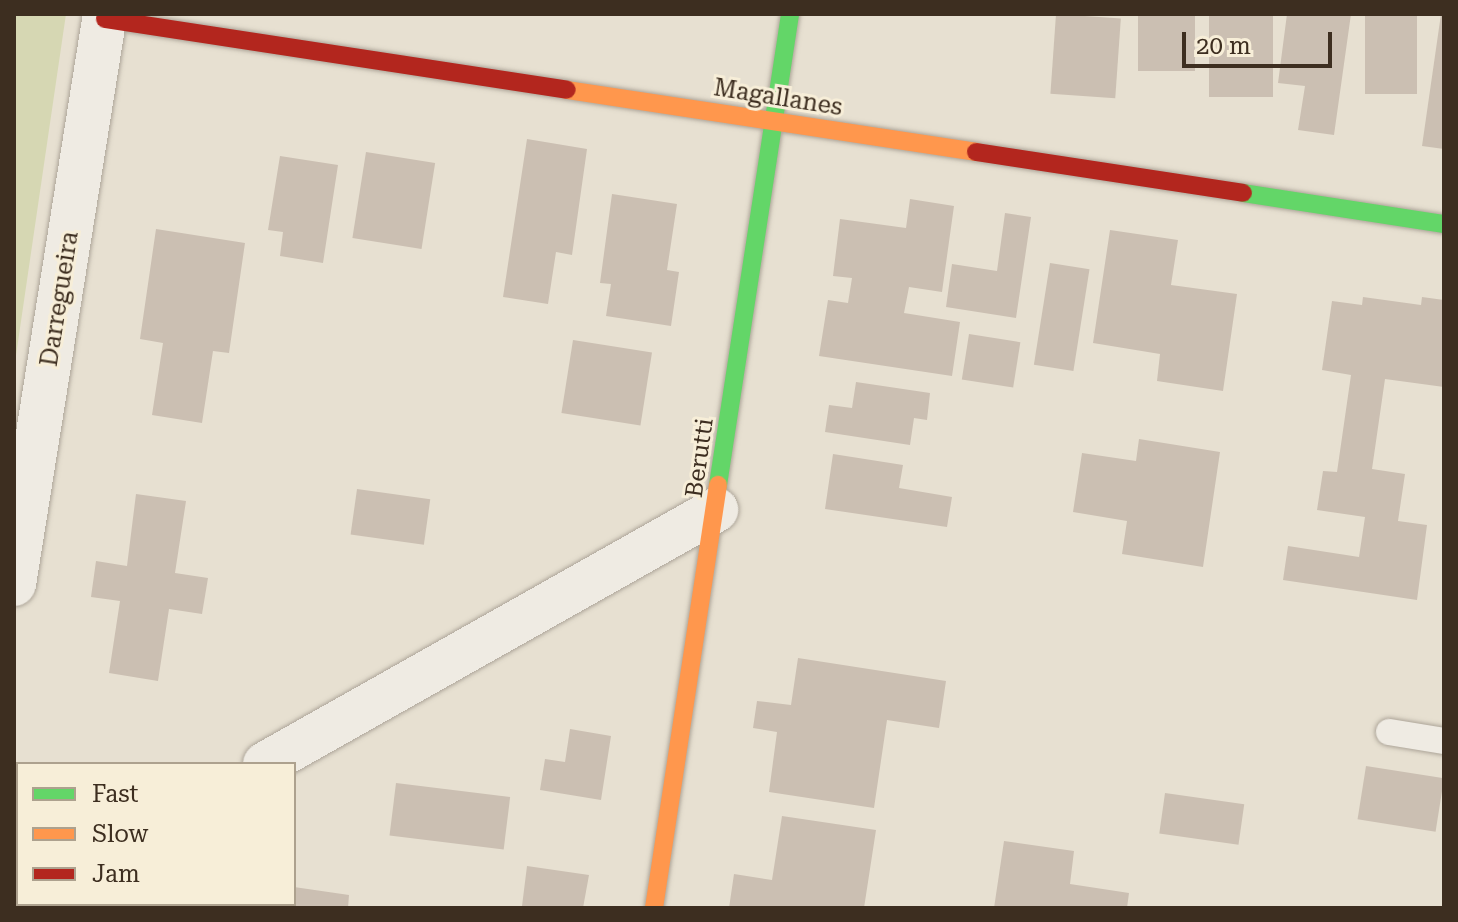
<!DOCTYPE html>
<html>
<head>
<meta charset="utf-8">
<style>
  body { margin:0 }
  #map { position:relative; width:1458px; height:922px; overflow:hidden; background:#e7e0d1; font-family:"Roboto Serif",serif }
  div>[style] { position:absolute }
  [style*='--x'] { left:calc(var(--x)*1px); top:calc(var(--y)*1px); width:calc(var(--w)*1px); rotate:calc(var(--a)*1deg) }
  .green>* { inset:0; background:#d6d7b3 }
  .building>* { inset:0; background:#cbbfb2; transform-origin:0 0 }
  .roads { filter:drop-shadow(0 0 2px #ada599) drop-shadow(0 0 2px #ada599) }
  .lane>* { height:26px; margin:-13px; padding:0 13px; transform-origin:13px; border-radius:13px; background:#efebe3 }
  .street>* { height:44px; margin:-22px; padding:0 22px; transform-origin:22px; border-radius:22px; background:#efebe3 }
  .fast>* { height:18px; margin:-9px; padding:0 9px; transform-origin:9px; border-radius:9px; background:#63d668 }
  .slow>* { height:18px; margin:-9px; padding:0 9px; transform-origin:9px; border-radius:9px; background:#ff974d }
  .jam>* { height:18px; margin:-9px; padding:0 9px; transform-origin:9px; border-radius:9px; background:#b3261e }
  span { translate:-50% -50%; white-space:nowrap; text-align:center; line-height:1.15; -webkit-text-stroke:6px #f7eed8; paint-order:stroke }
  .street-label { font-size:24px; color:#3d2e20 }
  .frame { position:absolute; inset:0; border:16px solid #3d2e20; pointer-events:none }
  .legend { position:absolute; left:16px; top:762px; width:280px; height:144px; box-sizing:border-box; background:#f7eed8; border:2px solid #ada18e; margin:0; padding:10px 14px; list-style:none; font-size:24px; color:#3d2e20 }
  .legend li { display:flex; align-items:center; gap:16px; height:40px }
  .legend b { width:40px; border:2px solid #ada18e }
  .scale { position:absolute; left:1182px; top:32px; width:150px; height:36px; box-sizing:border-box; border:4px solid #3d2e20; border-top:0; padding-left:10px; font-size:24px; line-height:28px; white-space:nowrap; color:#3d2e20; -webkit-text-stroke:6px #f7eed8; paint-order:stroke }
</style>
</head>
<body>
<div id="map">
  <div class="green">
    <div style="clip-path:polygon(14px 14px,66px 14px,14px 369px)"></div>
  </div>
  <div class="building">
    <div style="left:1056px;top:14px;width:65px;height:80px;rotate:4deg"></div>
    <div style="left:1138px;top:14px;width:57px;height:57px"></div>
    <div style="left:1209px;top:14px;width:64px;height:83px"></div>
    <div style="clip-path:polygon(1287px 14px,1351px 14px,1334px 135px,1298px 130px,1305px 86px,1278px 83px)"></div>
    <div style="left:1365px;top:14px;width:52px;height:80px"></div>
    <div style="clip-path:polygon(1441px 14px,1444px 14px,1444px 149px,1422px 146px)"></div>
    <div style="clip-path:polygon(527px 139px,587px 149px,572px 255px,556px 252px,548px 304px,503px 297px)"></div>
    <div style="left:366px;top:152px;width:70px;height:87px;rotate:9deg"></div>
    <div style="clip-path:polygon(280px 156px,338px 165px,323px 263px,280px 256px,283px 232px,268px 230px)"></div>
    <div style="clip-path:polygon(612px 194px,677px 204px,667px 270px,679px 272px,671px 326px,606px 316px,611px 284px,600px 283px)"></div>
    <div style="clip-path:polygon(910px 199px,954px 206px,942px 292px,909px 287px,904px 313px,960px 322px,952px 376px,819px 356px,828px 300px,848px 303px,852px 278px,833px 276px,840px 219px,906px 228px)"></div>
    <div style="clip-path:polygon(1005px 213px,1031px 217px,1016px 318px,946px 307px,952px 264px,997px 271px)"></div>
    <div style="clip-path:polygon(156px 229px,245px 243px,229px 353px,213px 351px,202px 423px,152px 415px,163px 343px,140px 339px)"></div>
    <div style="clip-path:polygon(1110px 230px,1178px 240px,1171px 285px,1237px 294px,1223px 391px,1157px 381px,1160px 354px,1093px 343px)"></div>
    <div style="left:1050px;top:263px;width:40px;height:103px;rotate:9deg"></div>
    <div style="clip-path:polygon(1363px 297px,1421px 305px,1422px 297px,1444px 300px,1444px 387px,1385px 379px,1372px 469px,1405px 474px,1398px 521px,1427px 525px,1417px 600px,1283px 580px,1288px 546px,1359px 557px,1365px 517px,1317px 510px,1323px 471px,1337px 472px,1351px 375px,1322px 370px,1332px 301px,1362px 305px)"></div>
    <div style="left:969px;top:334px;width:52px;height:46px;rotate:9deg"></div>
    <div style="left:573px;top:340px;width:80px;height:74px;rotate:9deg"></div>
    <div style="clip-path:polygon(856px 382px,930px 393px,927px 420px,914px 418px,910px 445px,825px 432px,829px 405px,852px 408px)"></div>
    <div style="clip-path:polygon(1139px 439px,1220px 452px,1203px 567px,1122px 554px,1127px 521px,1073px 512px,1082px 453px,1136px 461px)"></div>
    <div style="clip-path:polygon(833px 454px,903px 465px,899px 488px,952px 497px,947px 527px,825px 509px)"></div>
    <div style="left:357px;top:489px;width:74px;height:46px;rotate:8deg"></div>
    <div style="clip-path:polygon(136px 494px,186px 501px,175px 573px,208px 578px,202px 614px,169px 609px,158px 681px,109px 673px,120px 601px,91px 597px,96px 561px,127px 566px)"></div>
    <div style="clip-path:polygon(798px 658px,946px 681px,939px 728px,887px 720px,874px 808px,769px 792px,777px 732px,753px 728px,757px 701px,791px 705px)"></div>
    <div style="clip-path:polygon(570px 729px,611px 736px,601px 800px,540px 790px,545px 759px,565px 762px)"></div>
    <div style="left:1366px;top:766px;width:79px;height:54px;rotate:9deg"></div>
    <div style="left:396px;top:783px;width:115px;height:53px;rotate:7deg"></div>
    <div style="left:1165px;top:793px;width:80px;height:41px;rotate:8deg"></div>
    <div style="clip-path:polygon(782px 816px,876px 830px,864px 908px,729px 908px,734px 874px,772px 880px)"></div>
    <div style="clip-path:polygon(1004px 841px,1074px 851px,1070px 884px,1129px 893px,1127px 908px,994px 908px)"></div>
    <div style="clip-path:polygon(527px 866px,589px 875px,583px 908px,522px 906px)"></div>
    <div style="clip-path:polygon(294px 887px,349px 895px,348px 908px,206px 908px,294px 904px)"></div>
  </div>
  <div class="roads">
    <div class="lane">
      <div style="--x:1389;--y:732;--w:56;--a:9.3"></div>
    </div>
    <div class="street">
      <div style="--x:14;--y:584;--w:577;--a:-80.93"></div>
      <div style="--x:265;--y:764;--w:518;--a:-29.39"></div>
      <div style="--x:14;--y:905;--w:4;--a:-27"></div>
    </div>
    <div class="fast">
      <div style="--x:1243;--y:193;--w:203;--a:8.8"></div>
      <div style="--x:718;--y:485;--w:476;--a:-81.3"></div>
    </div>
    <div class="slow">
      <div style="--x:567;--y:90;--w:414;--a:8.6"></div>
      <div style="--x:654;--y:908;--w:428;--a:-81.4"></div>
    </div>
    <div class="jam">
      <div style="--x:105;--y:19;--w:467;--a:8.7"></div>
      <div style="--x:976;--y:152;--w:270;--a:8.7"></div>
    </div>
  </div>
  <div class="street-label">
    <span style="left:778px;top:98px;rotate:9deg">Magallanes</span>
    <span style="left:60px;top:299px;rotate:-81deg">Darregueira</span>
    <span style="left:700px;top:458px;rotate:-82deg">Berutti</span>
  </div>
  <div class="frame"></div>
  <ul class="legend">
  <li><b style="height:10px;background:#63d668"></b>Fast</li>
  <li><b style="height:10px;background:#ff974d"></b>Slow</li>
  <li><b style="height:10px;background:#b3261e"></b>Jam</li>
  </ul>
  <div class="scale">20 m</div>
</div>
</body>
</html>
